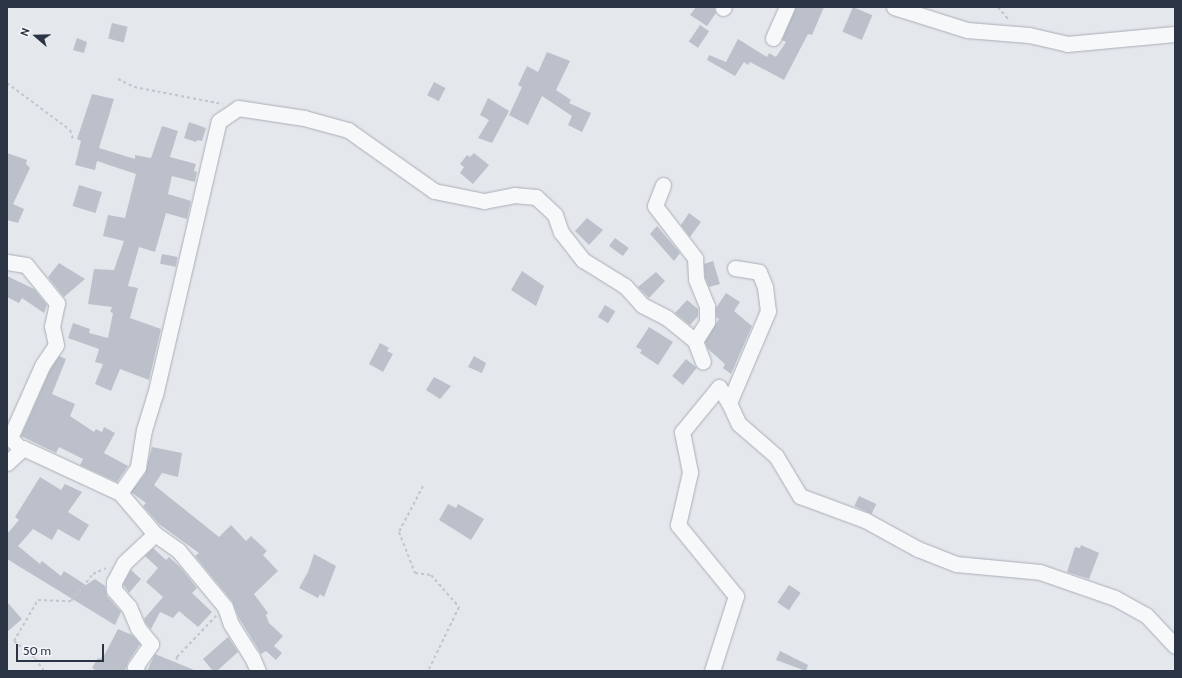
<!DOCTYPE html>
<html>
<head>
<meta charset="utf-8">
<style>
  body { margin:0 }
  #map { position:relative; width:1182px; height:678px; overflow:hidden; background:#e4e7ec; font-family:Cabin,sans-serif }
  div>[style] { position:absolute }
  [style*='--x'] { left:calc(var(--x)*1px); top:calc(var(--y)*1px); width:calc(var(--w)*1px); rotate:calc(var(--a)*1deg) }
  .building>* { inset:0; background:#bbc0ca; transform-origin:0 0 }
  .path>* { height:2px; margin-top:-1px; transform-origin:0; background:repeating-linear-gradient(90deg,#c2c5cb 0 3px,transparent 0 6px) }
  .roads { filter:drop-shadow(0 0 1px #a9aeb7) drop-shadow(0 0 1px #a9aeb7) }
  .minor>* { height:15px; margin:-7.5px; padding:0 7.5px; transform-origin:7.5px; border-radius:7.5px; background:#f7f8fa }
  span { translate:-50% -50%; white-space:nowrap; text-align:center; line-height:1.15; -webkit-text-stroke:3.5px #f4f6f9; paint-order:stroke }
  .frame { position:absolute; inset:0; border:8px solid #2b3445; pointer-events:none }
  .north { position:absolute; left:16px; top:16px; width:40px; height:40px; -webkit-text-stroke:3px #f4f6f9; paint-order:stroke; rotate:290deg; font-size:11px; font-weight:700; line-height:16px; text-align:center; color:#2b3445 }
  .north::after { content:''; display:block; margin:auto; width:14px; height:18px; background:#2b3445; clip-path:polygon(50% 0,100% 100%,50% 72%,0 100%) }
  .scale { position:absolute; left:16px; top:644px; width:88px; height:18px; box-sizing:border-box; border:2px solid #2b3445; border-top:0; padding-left:5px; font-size:12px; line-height:14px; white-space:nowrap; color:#2b3445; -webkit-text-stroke:3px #f4f6f9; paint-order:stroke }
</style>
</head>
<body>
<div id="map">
  <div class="building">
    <div style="clip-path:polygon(696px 7px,714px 7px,716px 13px,707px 26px,690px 15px)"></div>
    <div style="clip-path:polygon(796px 7px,824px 7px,812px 35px,808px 34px,784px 80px,750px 62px,748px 65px,744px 62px,735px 76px,707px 60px,709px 55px,726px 62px,738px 39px,767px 57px,769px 53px,776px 57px,786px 42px,782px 40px)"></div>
    <div style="left:853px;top:7px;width:21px;height:27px;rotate:23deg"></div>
    <div style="left:112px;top:23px;width:16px;height:16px;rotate:14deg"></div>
    <div style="left:700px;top:25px;width:11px;height:20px;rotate:34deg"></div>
    <div style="clip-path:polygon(77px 38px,87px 42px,84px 53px,73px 50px)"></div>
    <div style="clip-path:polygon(547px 52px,570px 61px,556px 90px,571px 100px,569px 103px,591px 113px,582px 132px,568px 125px,572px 116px,542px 96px,528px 125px,509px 115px,522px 87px,518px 85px,527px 66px,538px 72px)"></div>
    <div style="left:434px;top:82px;width:13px;height:15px;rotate:27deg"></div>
    <div style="clip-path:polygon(92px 94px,114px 99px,99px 148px,135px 159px,135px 155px,151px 158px,162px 126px,178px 131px,170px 157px,196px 164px,194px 171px,197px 172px,195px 182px,172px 176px,168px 194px,191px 201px,187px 219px,166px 213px,155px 252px,139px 247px,128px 286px,138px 288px,130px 318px,161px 329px,149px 380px,120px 369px,111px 391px,95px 384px,103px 364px,95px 362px,99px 349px,68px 338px,73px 323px,90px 329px,89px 333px,108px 338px,113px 313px,110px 312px,112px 307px,88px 304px,94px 269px,114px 270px,124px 241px,103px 236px,108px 215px,125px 218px,136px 174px,97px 161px,95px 170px,75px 165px,81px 141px,77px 139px)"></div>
    <div style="clip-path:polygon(488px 98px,509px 111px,492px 143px,478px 138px,489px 120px,480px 115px)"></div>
    <div style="clip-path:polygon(189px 122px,206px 128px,202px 141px,197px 140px,196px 142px,184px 138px)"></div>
    <div style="clip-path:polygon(7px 153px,27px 160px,26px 164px,30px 168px,13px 204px,24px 209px,18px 223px,7px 220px)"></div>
    <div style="clip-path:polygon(474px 153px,489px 165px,473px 184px,460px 173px,464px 167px,460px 164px,467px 155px,470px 157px)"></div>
    <div style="left:79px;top:185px;width:24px;height:22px;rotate:17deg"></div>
    <div style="clip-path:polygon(689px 213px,701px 222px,690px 237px,681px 225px)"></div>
    <div style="clip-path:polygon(587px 218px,603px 230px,589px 245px,575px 231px)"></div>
    <div style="clip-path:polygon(657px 226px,680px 253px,674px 261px,650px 234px)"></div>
    <div style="left:615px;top:238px;width:17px;height:10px;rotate:36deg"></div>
    <div style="left:162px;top:254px;width:16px;height:10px;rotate:11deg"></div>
    <div style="clip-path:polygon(713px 261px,720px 284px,709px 287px,705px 277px,704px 264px)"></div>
    <div style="clip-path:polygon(59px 263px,85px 279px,64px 297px,48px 277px)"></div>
    <div style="clip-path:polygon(522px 271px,544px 286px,536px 306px,511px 290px)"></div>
    <div style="clip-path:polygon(656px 272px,665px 281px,649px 298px,638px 287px)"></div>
    <div style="clip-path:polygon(7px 276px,34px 289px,47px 305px,44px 313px,22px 298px,19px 303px,7px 297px)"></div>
    <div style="clip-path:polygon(726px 293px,740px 302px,734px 311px,752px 326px,731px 374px,723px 368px,725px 364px,708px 349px,705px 342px,719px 319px,716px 317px,716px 308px)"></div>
    <div style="clip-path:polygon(687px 300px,698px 309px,698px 316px,690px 325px,675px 313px)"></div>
    <div style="left:605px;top:305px;width:12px;height:14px;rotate:31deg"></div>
    <div style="clip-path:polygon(649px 327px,673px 342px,658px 365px,640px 353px,642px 350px,636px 347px)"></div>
    <div style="clip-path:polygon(380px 343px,389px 348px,387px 351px,393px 354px,383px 372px,369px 364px)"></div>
    <div style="clip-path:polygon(59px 356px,66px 359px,52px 394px,75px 404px,70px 416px,94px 432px,96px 429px,102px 432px,104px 427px,115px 433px,104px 453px,128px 466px,117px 482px,80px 465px,83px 459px,59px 447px,56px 453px,21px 436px,50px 370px)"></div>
    <div style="clip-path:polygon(474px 356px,486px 363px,482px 373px,468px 367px)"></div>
    <div style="left:686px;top:359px;width:14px;height:22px;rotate:39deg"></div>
    <div style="clip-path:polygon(434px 377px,451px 386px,440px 399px,426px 390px)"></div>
    <div style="clip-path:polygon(152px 447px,182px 453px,178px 477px,162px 473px,154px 485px,219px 537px,231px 525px,246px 541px,251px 536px,267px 551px,263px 555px,278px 571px,254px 594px,268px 613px,266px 615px,269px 623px,283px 636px,274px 646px,282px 653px,276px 660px,266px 651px,261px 654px,239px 618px,232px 601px,195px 556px,199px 553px,159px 524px,143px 506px,146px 503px,131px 492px,145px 474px)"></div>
    <div style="clip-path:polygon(40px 477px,61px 490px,65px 484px,82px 492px,68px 512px,89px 525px,79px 541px,58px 529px,52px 540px,33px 529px,18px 546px,40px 564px,42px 561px,61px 576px,64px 571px,86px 585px,95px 579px,105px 586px,107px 596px,121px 612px,115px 625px,7px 559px,7px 534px,19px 520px,15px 517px)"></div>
    <div style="left:859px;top:496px;width:19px;height:11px;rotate:25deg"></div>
    <div style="clip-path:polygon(448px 504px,456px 508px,458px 504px,484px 519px,471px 540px,439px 520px)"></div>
    <div style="clip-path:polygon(1081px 545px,1099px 553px,1089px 579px,1067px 572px,1075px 547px,1080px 548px)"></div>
    <div style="clip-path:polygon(153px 548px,166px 560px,169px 557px,181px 568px,197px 588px,192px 593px,212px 612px,198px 627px,179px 611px,173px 618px,160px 612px,151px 629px,146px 623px,144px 619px,163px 597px,146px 582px,158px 568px,145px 556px)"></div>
    <div style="clip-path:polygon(314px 554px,336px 566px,324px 597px,320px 594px,318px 598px,299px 588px,308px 572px)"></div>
    <div style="clip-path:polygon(131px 570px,141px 579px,129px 593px,123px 584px)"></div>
    <div style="left:789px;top:585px;width:14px;height:21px;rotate:34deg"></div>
    <div style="clip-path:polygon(7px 602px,22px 619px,7px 632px)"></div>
    <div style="clip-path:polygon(118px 629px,132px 635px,140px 644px,128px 662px,125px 671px,97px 671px,92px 668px,98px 658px,100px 659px,105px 654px)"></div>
    <div style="clip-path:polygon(228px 637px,238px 652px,217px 671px,213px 671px,203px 659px)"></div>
    <div style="clip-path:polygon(780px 651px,808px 665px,806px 671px,776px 660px)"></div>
    <div style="clip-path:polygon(155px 654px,194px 670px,194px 671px,147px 671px)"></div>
  </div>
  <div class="path">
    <div style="--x:998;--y:7;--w:17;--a:50"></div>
    <div style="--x:118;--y:79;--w:18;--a:27"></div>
    <div style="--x:134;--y:87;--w:90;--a:10.9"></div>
    <div style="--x:7;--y:83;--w:79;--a:36.7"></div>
    <div style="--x:70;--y:130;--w:9;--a:72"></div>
    <div style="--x:423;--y:486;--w:52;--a:117.6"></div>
    <div style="--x:399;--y:532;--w:44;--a:68.7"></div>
    <div style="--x:415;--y:573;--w:16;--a:7"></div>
    <div style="--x:431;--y:575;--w:43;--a:48.8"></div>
    <div style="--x:459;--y:607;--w:71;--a:115.8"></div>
    <div style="--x:44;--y:671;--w:16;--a:-125"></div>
    <div style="--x:35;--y:658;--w:27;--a:-141"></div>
    <div style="--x:14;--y:641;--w:48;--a:-59.7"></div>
    <div style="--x:38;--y:600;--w:33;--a:2"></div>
    <div style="--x:71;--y:601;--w:35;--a:-51"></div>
    <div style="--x:93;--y:574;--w:14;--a:-25"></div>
    <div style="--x:173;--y:671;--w:15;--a:-74"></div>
    <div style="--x:177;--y:657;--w:57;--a:-46.4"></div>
  </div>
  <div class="roads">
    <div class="minor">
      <div style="--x:894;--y:7;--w:77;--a:17.5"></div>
      <div style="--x:967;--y:30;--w:62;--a:4.6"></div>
      <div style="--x:1029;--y:35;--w:39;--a:13"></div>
      <div style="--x:1067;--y:44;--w:108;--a:-5.3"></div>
      <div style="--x:723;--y:8;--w:1;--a:-45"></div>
      <div style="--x:773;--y:38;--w:34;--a:-66"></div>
      <div style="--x:663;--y:185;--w:22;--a:111"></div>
      <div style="--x:655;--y:206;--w:66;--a:52.4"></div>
      <div style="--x:695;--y:258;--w:21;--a:87"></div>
      <div style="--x:696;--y:279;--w:29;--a:68"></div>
      <div style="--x:707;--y:306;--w:16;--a:90"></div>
      <div style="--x:707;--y:322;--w:22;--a:122"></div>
      <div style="--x:7;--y:262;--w:19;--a:9"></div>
      <div style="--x:26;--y:265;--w:49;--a:50.8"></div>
      <div style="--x:57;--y:303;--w:24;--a:102"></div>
      <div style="--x:52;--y:326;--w:19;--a:78"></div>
      <div style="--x:56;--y:345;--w:25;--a:124"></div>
      <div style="--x:42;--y:366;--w:79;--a:114"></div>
      <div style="--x:10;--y:438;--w:16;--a:45"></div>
      <div style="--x:735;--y:268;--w:24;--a:9"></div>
      <div style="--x:759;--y:272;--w:16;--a:68"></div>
      <div style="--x:765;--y:287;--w:24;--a:83"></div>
      <div style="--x:768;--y:311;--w:100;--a:113"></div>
      <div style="--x:729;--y:403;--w:23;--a:65"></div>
      <div style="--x:739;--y:424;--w:49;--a:40.9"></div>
      <div style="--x:776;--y:456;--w:47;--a:59"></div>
      <div style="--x:800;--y:496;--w:69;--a:20.3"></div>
      <div style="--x:865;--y:520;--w:60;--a:28.7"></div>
      <div style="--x:918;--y:549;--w:41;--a:21.5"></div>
      <div style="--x:956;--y:564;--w:84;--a:5.4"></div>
      <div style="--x:1040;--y:572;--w:79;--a:19.1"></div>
      <div style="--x:1115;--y:598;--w:35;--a:29"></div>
      <div style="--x:1146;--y:615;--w:42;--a:46.9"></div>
      <div style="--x:7;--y:463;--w:22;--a:-43"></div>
      <div style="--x:23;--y:448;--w:107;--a:24.9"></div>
      <div style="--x:120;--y:493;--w:54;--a:49.5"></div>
      <div style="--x:155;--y:534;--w:28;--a:35"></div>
      <div style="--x:178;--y:550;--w:74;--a:50.5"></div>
      <div style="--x:225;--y:607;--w:18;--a:71"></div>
      <div style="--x:231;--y:624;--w:39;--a:58"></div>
      <div style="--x:252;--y:657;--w:15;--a:67"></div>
      <div style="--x:120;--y:493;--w:32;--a:-55"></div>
      <div style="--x:138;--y:467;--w:37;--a:-81"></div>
      <div style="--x:144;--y:430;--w:37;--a:-73"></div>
      <div style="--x:155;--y:395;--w:281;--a:-76.9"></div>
      <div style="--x:219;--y:121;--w:23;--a:-34"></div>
      <div style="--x:238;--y:108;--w:67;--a:8.6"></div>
      <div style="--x:304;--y:118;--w:46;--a:15.3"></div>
      <div style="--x:348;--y:130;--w:105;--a:35.3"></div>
      <div style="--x:434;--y:191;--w:51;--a:11.3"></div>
      <div style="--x:484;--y:201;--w:31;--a:-11"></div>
      <div style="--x:514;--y:195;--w:22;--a:5"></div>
      <div style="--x:536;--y:197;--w:26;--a:43"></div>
      <div style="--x:555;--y:215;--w:18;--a:71"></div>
      <div style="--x:561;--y:232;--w:36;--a:52"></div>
      <div style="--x:583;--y:260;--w:49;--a:31.8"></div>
      <div style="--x:625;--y:286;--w:25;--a:48"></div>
      <div style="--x:642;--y:305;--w:28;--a:27"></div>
      <div style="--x:667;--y:318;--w:36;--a:39"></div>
      <div style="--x:695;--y:341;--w:22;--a:69"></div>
      <div style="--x:137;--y:671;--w:4;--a:-117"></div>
      <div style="--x:135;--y:667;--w:28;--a:-55"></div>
      <div style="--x:151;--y:644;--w:21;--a:-129"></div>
      <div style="--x:138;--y:628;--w:23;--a:-113"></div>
      <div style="--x:129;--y:607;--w:23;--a:-131"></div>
      <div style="--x:114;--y:590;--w:8;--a:-90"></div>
      <div style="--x:114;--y:582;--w:21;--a:-62"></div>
      <div style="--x:124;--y:563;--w:42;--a:-43.1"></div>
      <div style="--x:712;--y:671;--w:79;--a:-72.3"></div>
      <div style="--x:736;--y:596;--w:92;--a:-129.2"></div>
      <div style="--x:678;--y:525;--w:54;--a:-77.2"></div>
      <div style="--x:690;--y:472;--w:41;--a:-101.3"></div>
      <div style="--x:682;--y:432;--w:58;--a:-50.6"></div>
      <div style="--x:719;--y:387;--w:19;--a:58"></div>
    </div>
  </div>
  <div class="frame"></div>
  <div class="north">N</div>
  <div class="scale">50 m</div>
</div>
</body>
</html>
